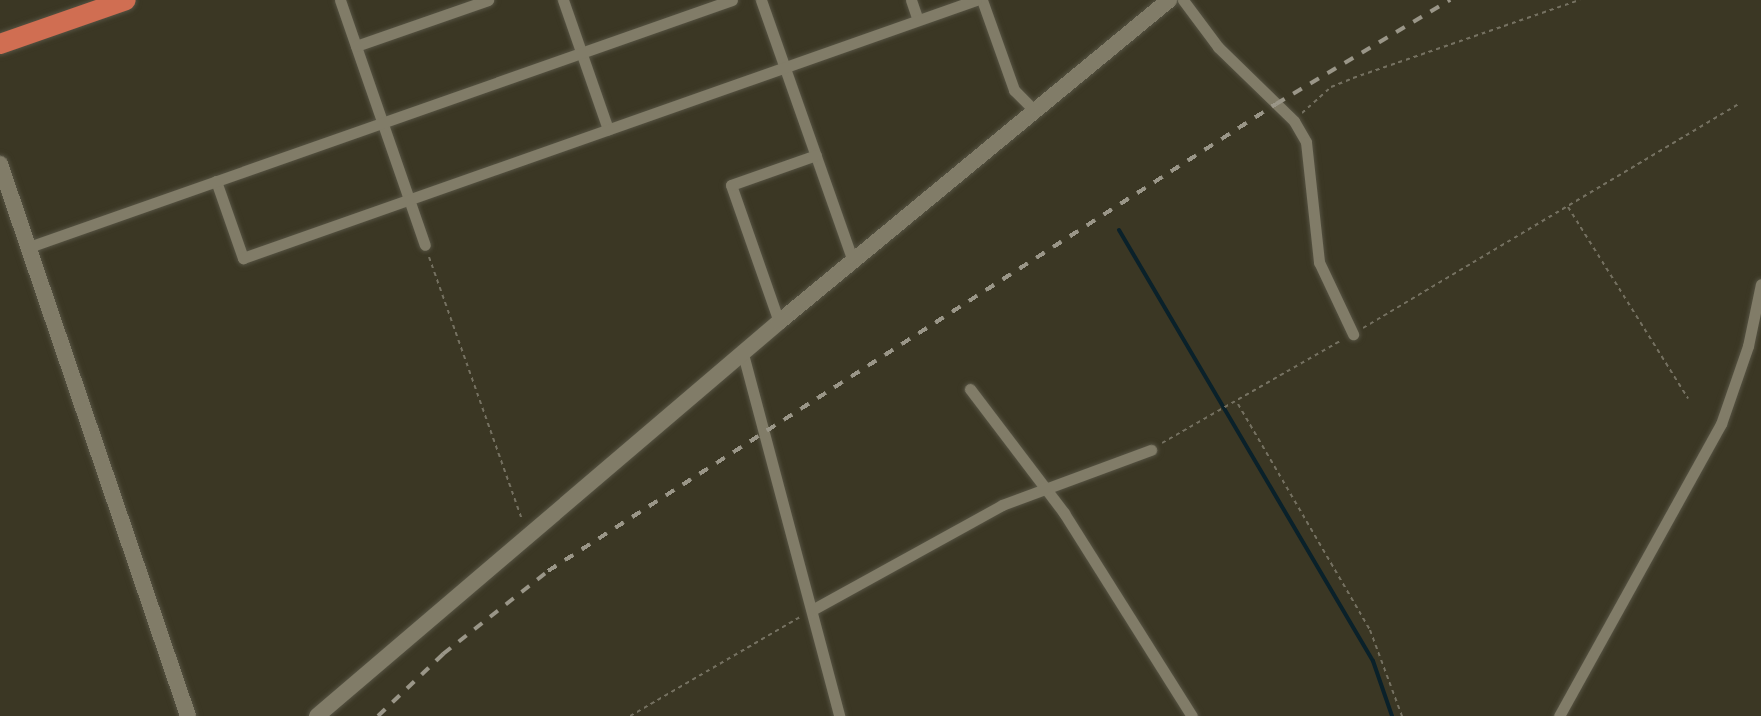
<!DOCTYPE html>
<html>
<head>
<meta charset="utf-8">
<style>
  body { margin:0 }
  #map { position:relative; width:1761px; height:716px; overflow:hidden; background:#3b3724; font-family:"PT Sans Narrow",sans-serif }
  div>[style] { position:absolute }
  [style*='--x'] { left:calc(var(--x)*1px); top:calc(var(--y)*1px); width:calc(var(--w)*1px); rotate:calc(var(--a)*1deg) }
  .stream>* { height:4px; margin:-2px; padding:0 2px; transform-origin:2px; border-radius:2px; background:#0a212a }
  .path>* { height:2px; margin-top:-1px; transform-origin:0; background:repeating-linear-gradient(90deg,#757161 0 4px,transparent 0 8px) }
  .roads { filter:drop-shadow(0 0 2px #565343) drop-shadow(0 0 2px #565343) }
  .street>* { height:11px; margin:-5.5px; padding:0 5.5px; transform-origin:5.5px; border-radius:5.5px; background:#817c68 }
  .secondary>* { height:16px; margin:-8px; padding:0 8px; transform-origin:8px; border-radius:8px; background:#817c68 }
  .highway>* { height:20px; margin:-10px; padding:0 10px; transform-origin:10px; border-radius:10px; background:#d06e52 }
  .rail>* { height:4px; margin-top:-2px; transform-origin:0; background:repeating-linear-gradient(90deg,#9a9688 0 10px,transparent 0 20px) }
  span { translate:-50% -50%; white-space:nowrap; text-align:center; line-height:1.15; -webkit-text-stroke:8px #312c1b; paint-order:stroke }
</style>
</head>
<body>
<div id="map">
  <div class="stream">
    <div style="--x:1119;--y:230;--w:500;--a:59.49"></div>
    <div style="--x:1373;--y:661;--w:58;--a:70.9"></div>
  </div>
  <div class="path">
    <div style="--x:1302;--y:113;--w:39;--a:-42"></div>
    <div style="--x:1331;--y:87;--w:24;--a:-22"></div>
    <div style="--x:1353;--y:78;--w:240;--a:-19"></div>
    <div style="--x:1568;--y:207;--w:226;--a:57.9"></div>
    <div style="--x:429;--y:257;--w:278;--a:70.5"></div>
    <div style="--x:1363;--y:328;--w:439;--a:-30.8"></div>
    <div style="--x:1238;--y:404;--w:262;--a:59.7"></div>
    <div style="--x:1370;--y:630;--w:92;--a:69.6"></div>
    <div style="--x:1162;--y:443;--w:205;--a:-29.8"></div>
    <div style="--x:630;--y:716;--w:197;--a:-30.2"></div>
  </div>
  <div class="roads">
    <div class="street">
      <div style="--x:340;--y:0;--w:259;--a:70.9"></div>
      <div style="--x:563;--y:0;--w:137;--a:70.8"></div>
      <div style="--x:761;--y:0;--w:277;--a:70.6"></div>
      <div style="--x:911;--y:0;--w:21;--a:71"></div>
      <div style="--x:982;--y:0;--w:96;--a:70.4"></div>
      <div style="--x:1014;--y:90;--w:28;--a:45"></div>
      <div style="--x:1183;--y:0;--w:59;--a:53.3"></div>
      <div style="--x:1218;--y:47;--w:106;--a:44.2"></div>
      <div style="--x:1294;--y:121;--w:24;--a:60"></div>
      <div style="--x:1306;--y:142;--w:121;--a:83.8"></div>
      <div style="--x:1319;--y:262;--w:80;--a:64.7"></div>
      <div style="--x:356;--y:46;--w:140;--a:-19.2"></div>
      <div style="--x:216;--y:181;--w:82;--a:70.7"></div>
      <div style="--x:243;--y:258;--w:777;--a:-19.39"></div>
      <div style="--x:29;--y:247;--w:745;--a:-19.36"></div>
      <div style="--x:779;--y:322;--w:145;--a:-109.3"></div>
      <div style="--x:731;--y:185;--w:90;--a:-19.4"></div>
      <div style="--x:743;--y:354;--w:375;--a:75.1"></div>
      <div style="--x:970;--y:389;--w:156;--a:52.8"></div>
      <div style="--x:1064;--y:513;--w:240;--a:57.8"></div>
      <div style="--x:812;--y:610;--w:217;--a:-28.9"></div>
      <div style="--x:1002;--y:505;--w:159;--a:-20.3"></div>
      <div style="--x:1559;--y:716;--w:334;--a:-61"></div>
      <div style="--x:1721;--y:424;--w:83;--a:-70.9"></div>
      <div style="--x:1748;--y:346;--w:63;--a:-78.2"></div>
    </div>
    <div class="secondary">
      <div style="--x:0;--y:164;--w:583;--a:71.19"></div>
      <div style="--x:317;--y:716;--w:607;--a:-40.46"></div>
      <div style="--x:779;--y:322;--w:506;--a:-39.54"></div>
    </div>
    <div class="highway">
      <div style="--x:0;--y:44;--w:133;--a:-19.2"></div>
    </div>
  </div>
  <div class="rail">
    <div style="--x:378;--y:716;--w:90;--a:-43.6"></div>
    <div style="--x:443;--y:654;--w:134;--a:-38.3"></div>
    <div style="--x:548;--y:571;--w:865;--a:-32.68"></div>
    <div style="--x:1276;--y:104;--w:203;--a:-30.9"></div>
  </div>
</div>
</body>
</html>
